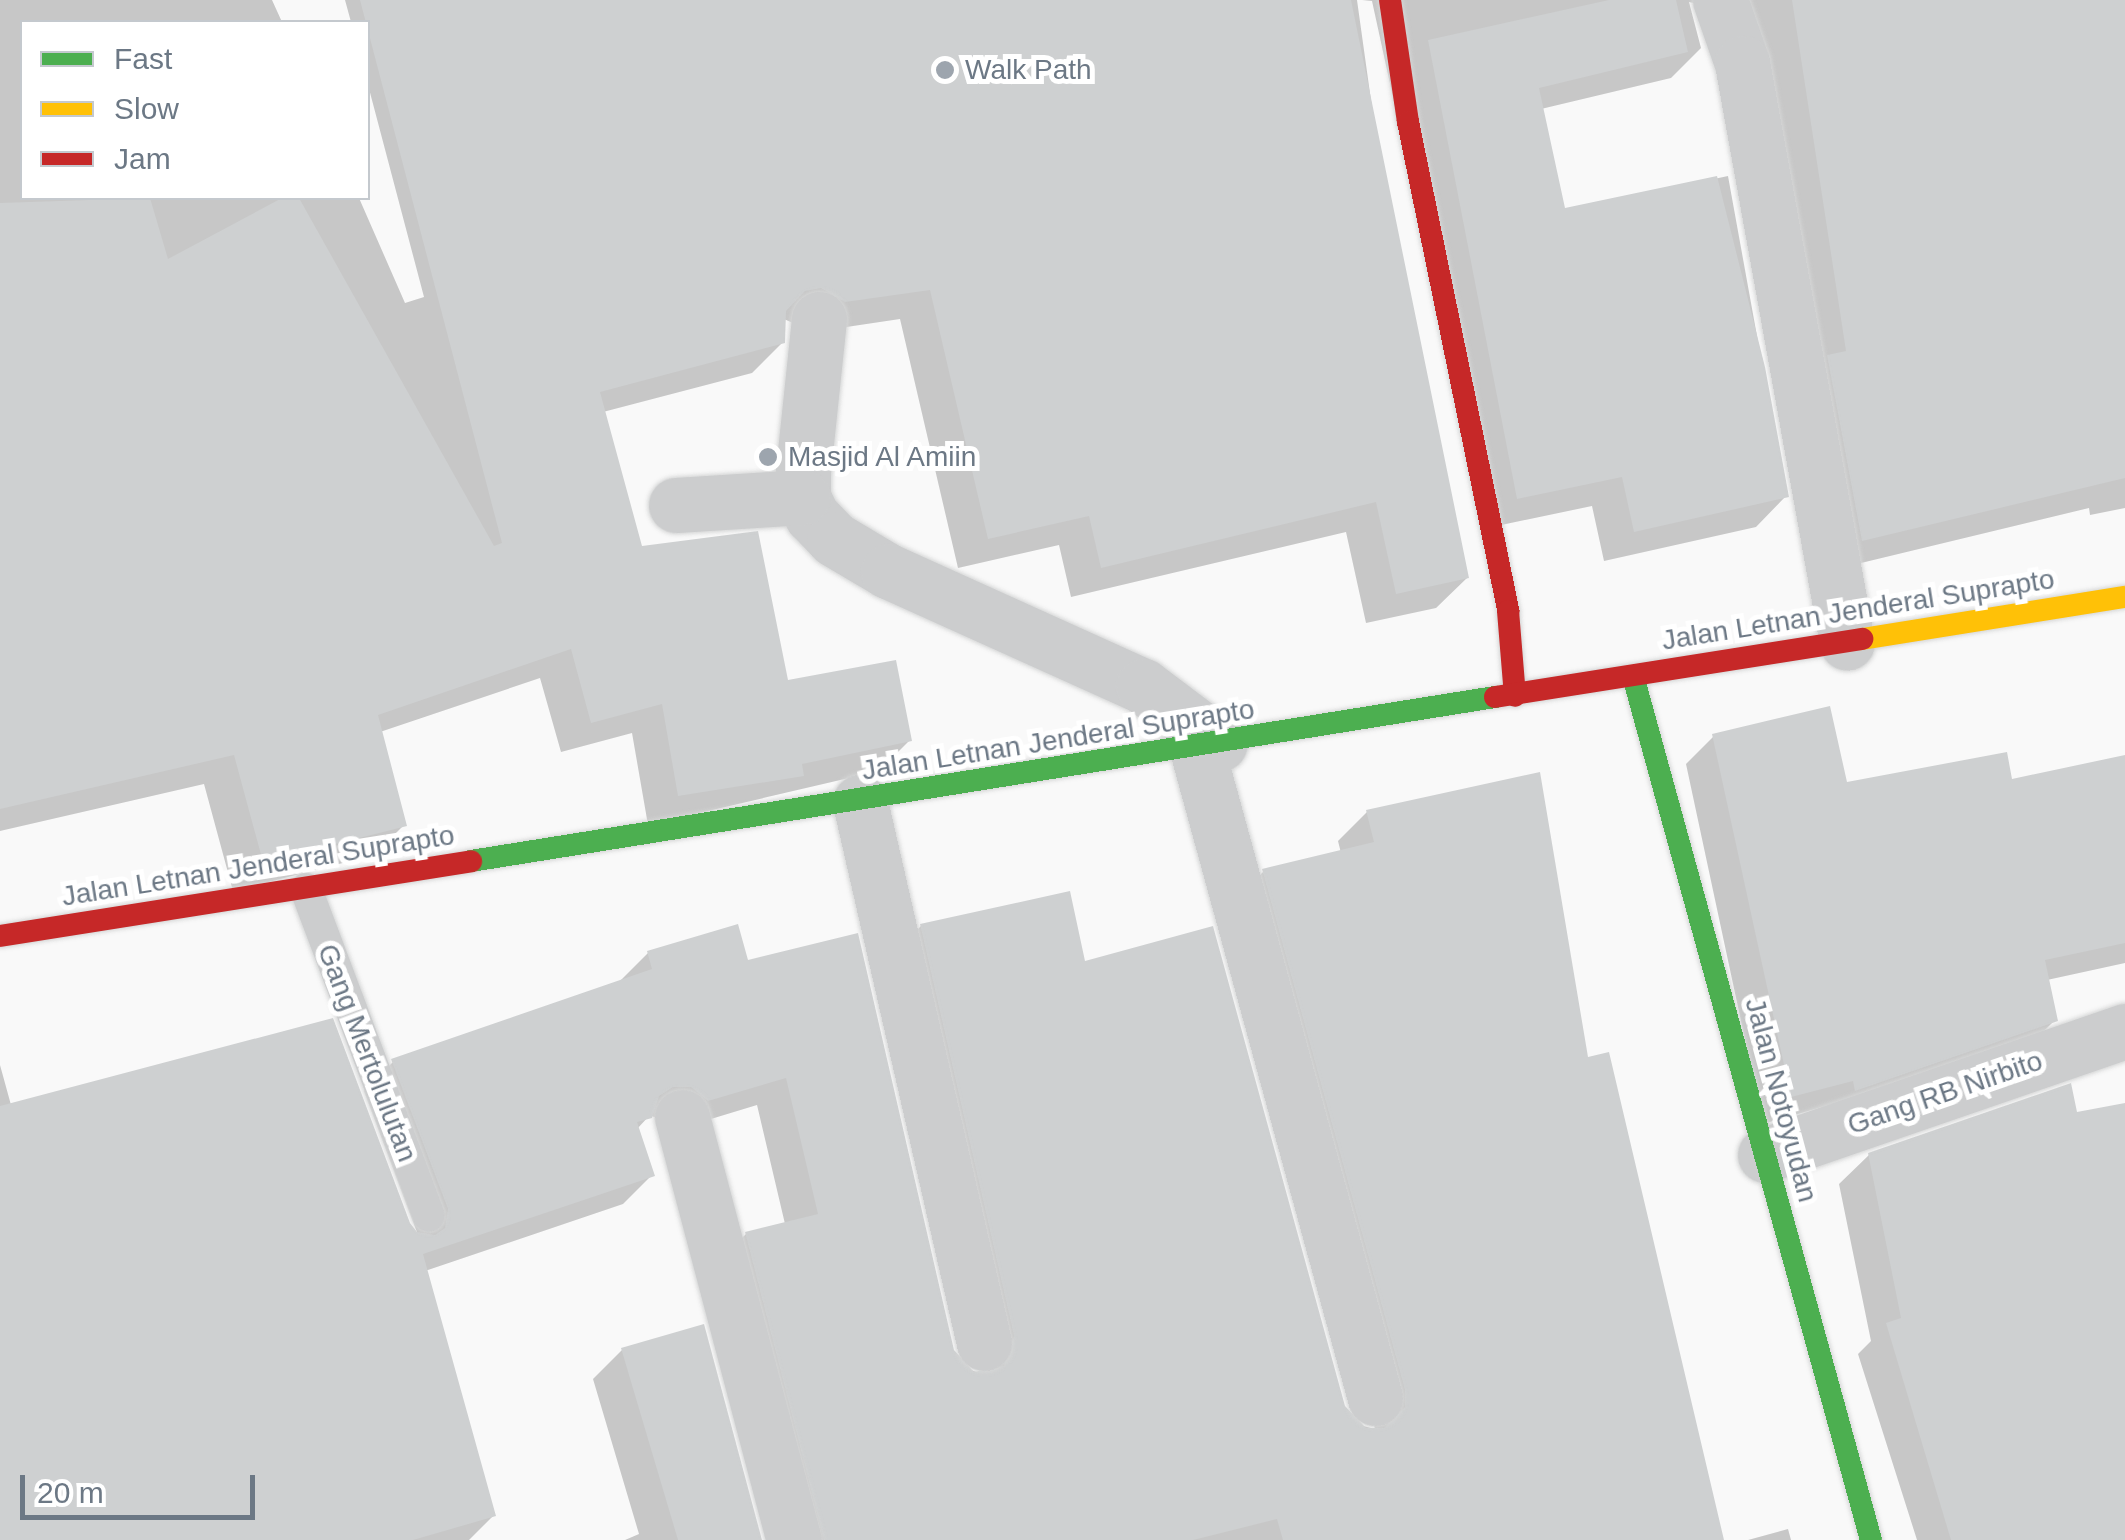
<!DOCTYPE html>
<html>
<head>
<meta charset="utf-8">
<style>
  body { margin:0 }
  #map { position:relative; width:2125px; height:1540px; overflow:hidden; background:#f9f9f9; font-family:Helvetica,sans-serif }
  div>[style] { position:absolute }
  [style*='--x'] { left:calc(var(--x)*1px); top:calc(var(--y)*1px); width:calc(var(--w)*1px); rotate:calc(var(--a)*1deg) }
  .shadow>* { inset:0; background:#0003 }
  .building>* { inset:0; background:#ced0d1 }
  .roads { filter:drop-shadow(0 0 2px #d5d6d6) drop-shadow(0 0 2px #d5d6d6) }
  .lane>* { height:32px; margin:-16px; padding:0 16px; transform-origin:16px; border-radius:16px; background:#cccdce }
  .street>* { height:55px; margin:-27.5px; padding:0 27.5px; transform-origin:27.5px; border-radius:27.5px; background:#cccdce }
  .fast>* { height:22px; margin:-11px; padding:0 11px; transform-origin:11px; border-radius:11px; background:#4caf50 }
  .slow>* { height:22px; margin:-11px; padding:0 11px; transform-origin:11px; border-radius:11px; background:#ffc107 }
  .jam>* { height:22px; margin:-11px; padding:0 11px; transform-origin:11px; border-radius:11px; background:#c62828 }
  .dots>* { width:28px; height:28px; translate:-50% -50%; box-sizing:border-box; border:5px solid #fff; border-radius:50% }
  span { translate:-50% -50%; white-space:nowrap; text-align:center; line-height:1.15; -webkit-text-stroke:10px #fff; paint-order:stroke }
  .poi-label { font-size:28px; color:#6c7885 }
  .left { translate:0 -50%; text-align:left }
  .street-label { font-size:28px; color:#6c7885 }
  .legend { position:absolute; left:20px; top:20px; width:350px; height:180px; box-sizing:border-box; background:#fff; border:2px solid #c4c9ce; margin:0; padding:12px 18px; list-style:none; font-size:30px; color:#6c7885 }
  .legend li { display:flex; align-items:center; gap:20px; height:50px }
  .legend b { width:50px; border:2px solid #c4c9ce }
  .scale { position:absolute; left:20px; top:1475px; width:235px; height:45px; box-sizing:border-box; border:5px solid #6c7885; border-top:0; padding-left:12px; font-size:30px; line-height:35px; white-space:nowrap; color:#6c7885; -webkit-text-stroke:8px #fff; paint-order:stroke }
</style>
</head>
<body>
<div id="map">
  <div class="shadow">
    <div style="clip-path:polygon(0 0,272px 0,282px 22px,22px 22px,22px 198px,359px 198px,405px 303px,424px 297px,368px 85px,368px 22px,351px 22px,345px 0,1357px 0,1375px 129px,1467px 578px,1436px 608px,1366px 623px,1346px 532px,1071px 597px,1059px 545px,958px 568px,900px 319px,813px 332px,784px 319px,783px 342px,752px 373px,603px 412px,640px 549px,786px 683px,910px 740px,879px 771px,648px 825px,632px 733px,561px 752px,540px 678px,380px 732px,404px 825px,374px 855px,233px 891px,204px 784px,0 831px)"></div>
    <div style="clip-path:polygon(1362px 0,2125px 0,2125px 508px,2090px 515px,2089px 508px,1832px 570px,1711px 7px,1689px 2px,1701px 48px,1671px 78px,1541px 109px,1563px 211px,1728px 176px,1786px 496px,1756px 527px,1604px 561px,1592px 506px,1487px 528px,1372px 1px)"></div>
    <div style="clip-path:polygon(1714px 736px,1845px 785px,2010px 782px,2125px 758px,2125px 963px,2047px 980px,2055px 1020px,2027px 1048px,1763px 1124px,1686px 764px)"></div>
    <div style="clip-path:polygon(1367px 812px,1586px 1060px,1721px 1540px,787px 1540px,717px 1263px,746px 1234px,785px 1224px,757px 1105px,678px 1129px,650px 1115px,637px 1129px,652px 1175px,623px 1204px,425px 1271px,493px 1516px,469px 1540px,0 1540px,0 1065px,11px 1105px,408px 1224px,418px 1235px,364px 1091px,393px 1062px,618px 983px,648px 953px,746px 963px,960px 1367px,984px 1374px,892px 955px,921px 926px,1083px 964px,1352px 1423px,1375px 1429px,1235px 900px,1264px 871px,1341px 853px,1338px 841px)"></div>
    <div style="clip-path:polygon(2125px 1104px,2125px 1540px,1917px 1540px,1858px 1354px,1871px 1341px,1839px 1184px,1869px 1155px)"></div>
    <div style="clip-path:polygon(622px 1350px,759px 1540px,625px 1540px,639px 1534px,593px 1379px)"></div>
    <div style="clip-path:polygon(1788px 1529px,1791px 1540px,1748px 1540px)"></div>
  </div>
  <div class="building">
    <div style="clip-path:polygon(360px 0,1351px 0,1469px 578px,1396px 594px,1376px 502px,1101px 568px,1089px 516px,988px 539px,930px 290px,845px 302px,821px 288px,805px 291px,786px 311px,785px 343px,600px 392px,642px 546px,758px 531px,788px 680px,896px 660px,912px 741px,802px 764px,804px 776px,678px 796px,662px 704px,591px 723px,571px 649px,378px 715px,407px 826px,263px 862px,234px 755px,0 809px,0 203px,150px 198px,168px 259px,282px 198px,299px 198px,494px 546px,502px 543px)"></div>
    <div style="clip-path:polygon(1609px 0,1676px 0,1688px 52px,1539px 88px,1565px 208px,1717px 176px,1765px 367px,1789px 497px,1634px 532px,1622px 477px,1517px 499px,1428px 40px)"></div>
    <div style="clip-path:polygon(1792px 0,2125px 0,2125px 478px,1862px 541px,1827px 355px,1846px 351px)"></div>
    <div style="clip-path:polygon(1830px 706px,1847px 782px,2007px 752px,2012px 779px,2125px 755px,2125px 943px,2045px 960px,2058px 1021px,1855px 1091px,1853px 1081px,1791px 1097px,1712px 734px)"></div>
    <div style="clip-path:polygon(1540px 772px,1588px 1057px,1609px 1052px,1724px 1540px,1283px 1540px,1277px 1519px,1193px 1540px,824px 1540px,745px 1232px,818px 1214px,786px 1078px,708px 1101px,691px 1087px,673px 1087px,659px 1096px,652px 1118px,637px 1122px,655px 1176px,423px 1254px,496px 1516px,413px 1540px,0 1540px,0 1106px,333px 1018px,410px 1223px,417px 1232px,435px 1235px,445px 1228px,448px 1209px,391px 1059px,652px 969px,647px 951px,738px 924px,748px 960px,858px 933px,954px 1350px,974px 1372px,1004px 1366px,1014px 1336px,920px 924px,1070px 891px,1085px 961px,1213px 926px,1345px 1406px,1366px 1428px,1384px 1428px,1405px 1407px,1405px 1390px,1262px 869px,1374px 842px,1366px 810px)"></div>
    <div style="clip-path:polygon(2071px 1083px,2077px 1112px,2125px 1103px,2125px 1540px,1951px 1540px,1886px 1323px,1901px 1318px,1868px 1153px)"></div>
    <div style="clip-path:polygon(704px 1324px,762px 1540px,678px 1540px,621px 1348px)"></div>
  </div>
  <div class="roads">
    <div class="lane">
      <div style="--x:306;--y:889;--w:349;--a:69.4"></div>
    </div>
    <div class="street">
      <div style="--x:1720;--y:0;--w:67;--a:70.8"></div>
      <div style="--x:1742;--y:63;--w:589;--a:79.74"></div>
      <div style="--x:819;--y:319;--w:152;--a:96"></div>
      <div style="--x:803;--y:470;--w:27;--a:90"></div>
      <div style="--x:803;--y:497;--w:21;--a:65"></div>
      <div style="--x:812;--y:516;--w:32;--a:46"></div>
      <div style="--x:834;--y:539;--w:63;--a:30.7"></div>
      <div style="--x:888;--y:571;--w:280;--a:24.3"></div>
      <div style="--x:1143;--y:686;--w:96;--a:37"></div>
      <div style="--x:676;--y:505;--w:127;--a:-3.6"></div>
      <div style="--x:1197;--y:749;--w:673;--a:74.66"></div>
      <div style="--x:860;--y:802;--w:555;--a:77.09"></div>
      <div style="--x:682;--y:1117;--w:438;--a:75.2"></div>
      <div style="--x:1765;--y:1155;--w:381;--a:-19"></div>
    </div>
    <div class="fast">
      <div style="--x:1633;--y:676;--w:896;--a:74.6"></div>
      <div style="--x:471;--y:861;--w:1037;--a:-9.1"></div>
    </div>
    <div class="slow">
      <div style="--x:1862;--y:639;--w:266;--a:-9.1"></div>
    </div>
    <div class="jam">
      <div style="--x:1390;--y:0;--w:123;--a:81.6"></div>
      <div style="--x:1408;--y:122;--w:499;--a:78.4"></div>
      <div style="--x:1508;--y:611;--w:85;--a:85.3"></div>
      <div style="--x:1495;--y:697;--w:372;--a:-9"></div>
      <div style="--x:0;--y:936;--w:477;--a:-9"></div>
    </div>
  </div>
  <div class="dots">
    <div style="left:945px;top:70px;background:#9da5ae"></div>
    <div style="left:768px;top:457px;background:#9da5ae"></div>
  </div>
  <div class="poi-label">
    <span class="left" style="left:965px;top:70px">Walk Path</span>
    <span class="left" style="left:788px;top:457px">Masjid Al Amiin</span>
  </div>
  <div class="street-label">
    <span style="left:1858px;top:610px;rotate:-9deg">Jalan Letnan Jenderal Suprapto</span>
    <span style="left:1058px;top:740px;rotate:-9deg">Jalan Letnan Jenderal Suprapto</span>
    <span style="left:258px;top:866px;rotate:-9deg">Jalan Letnan Jenderal Suprapto</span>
    <span style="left:367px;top:1053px;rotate:69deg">Gang Mertolulutan</span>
    <span style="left:1945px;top:1093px;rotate:-19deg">Gang RB Nirbito</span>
    <span style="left:1781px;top:1100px;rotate:75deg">Jalan Notoyudan</span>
  </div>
  <ul class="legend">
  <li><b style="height:12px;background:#4caf50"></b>Fast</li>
  <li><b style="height:12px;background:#ffc107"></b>Slow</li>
  <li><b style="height:12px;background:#c62828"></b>Jam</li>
  </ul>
  <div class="scale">20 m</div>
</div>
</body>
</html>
